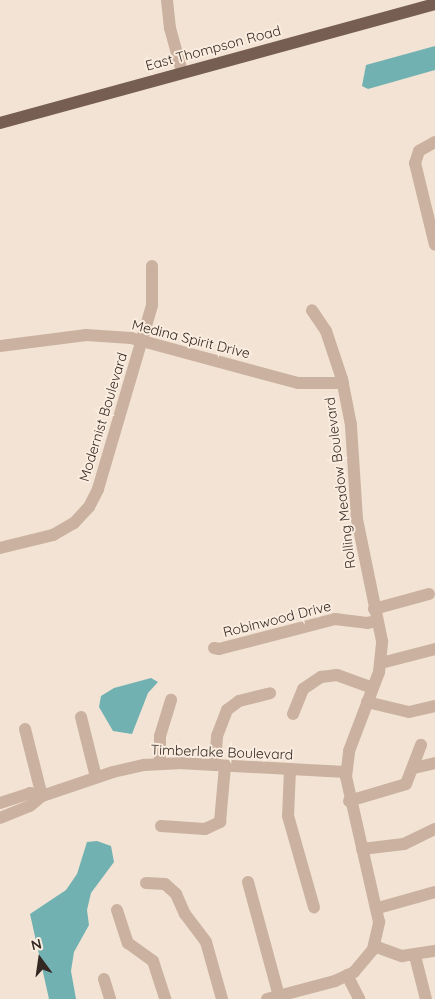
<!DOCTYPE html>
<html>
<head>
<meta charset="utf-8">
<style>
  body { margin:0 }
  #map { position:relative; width:435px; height:999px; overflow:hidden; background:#f2e3d4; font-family:Quicksand,sans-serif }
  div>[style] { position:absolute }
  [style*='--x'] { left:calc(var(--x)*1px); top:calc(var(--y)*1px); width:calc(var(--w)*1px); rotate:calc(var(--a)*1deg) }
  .water>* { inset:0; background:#71b1b1 }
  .minor>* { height:12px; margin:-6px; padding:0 6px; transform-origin:6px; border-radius:6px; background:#cbb19f }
  .major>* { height:12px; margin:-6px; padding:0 6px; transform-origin:6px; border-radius:6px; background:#775e53 }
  span { translate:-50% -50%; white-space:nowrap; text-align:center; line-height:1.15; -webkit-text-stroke:4px #faede0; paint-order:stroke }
  .street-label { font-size:14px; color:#342823 }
  .north { position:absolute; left:15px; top:934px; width:50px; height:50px; -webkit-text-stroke:4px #faede0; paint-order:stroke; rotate:346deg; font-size:14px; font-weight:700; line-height:20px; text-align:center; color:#342823 }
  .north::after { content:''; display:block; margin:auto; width:18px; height:22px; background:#342823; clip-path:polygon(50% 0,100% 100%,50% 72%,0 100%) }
</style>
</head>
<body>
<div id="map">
  <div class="water">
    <div style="clip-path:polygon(435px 46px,435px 70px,368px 89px,362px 86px,366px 65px)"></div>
    <div style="clip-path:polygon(151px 678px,158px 682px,148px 693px,132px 734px,113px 731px,99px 707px,101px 696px,114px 688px)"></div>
    <div style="clip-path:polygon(97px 841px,111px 846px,114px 862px,91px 893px,87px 910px,89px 925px,74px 952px,71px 971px,76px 999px,49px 999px,30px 914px,66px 890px,77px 874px,87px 842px)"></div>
  </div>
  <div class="minor">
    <div style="--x:167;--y:0;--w:28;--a:84"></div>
    <div style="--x:170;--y:28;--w:46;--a:74.7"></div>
    <div style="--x:435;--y:142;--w:18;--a:151"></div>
    <div style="--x:419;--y:151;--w:13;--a:108"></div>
    <div style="--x:415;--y:163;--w:84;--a:76.3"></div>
    <div style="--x:0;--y:346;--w:87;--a:-7.3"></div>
    <div style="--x:86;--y:335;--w:45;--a:3.8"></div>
    <div style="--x:131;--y:338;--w:173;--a:15.1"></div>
    <div style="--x:298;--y:383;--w:45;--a:0"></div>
    <div style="--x:0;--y:548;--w:55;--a:-13.8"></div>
    <div style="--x:53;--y:535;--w:24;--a:-30"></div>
    <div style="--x:74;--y:523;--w:22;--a:-47"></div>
    <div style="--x:89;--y:507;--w:20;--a:-63"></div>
    <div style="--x:98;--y:489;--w:192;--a:-73.6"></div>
    <div style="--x:152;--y:305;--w:39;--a:-90"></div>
    <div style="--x:374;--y:609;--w:57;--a:-15.3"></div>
    <div style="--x:214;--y:648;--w:5;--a:11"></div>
    <div style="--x:219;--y:649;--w:120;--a:-14.5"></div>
    <div style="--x:335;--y:619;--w:32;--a:7"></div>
    <div style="--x:367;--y:623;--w:10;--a:-11"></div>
    <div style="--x:381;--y:663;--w:56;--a:-14.5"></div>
    <div style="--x:367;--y:702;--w:43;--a:13.4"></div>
    <div style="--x:409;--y:712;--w:27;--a:-13"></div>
    <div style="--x:293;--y:714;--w:27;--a:-68"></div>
    <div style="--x:303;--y:689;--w:22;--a:-34"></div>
    <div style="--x:321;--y:677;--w:16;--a:-7"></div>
    <div style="--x:337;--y:675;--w:38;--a:20"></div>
    <div style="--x:81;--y:717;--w:62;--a:76"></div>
    <div style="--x:25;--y:729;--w:69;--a:75.8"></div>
    <div style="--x:160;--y:764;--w:28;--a:-90"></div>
    <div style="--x:160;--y:736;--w:38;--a:-73"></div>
    <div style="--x:215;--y:765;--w:29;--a:-86"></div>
    <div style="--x:217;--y:736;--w:28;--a:-69"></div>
    <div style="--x:227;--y:710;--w:15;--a:-37"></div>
    <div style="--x:239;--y:701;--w:32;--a:-14"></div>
    <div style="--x:414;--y:768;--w:22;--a:-13"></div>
    <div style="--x:290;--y:769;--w:47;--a:92.4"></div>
    <div style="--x:288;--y:816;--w:95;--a:74.1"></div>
    <div style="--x:349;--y:801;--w:59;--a:-16.6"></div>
    <div style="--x:406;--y:784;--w:42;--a:-69"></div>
    <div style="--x:0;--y:803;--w:32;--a:-18"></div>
    <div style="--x:30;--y:793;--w:12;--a:14"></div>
    <div style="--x:0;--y:818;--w:32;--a:-22"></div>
    <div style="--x:30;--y:806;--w:16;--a:-40"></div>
    <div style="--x:42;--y:796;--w:75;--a:-18.7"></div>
    <div style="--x:113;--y:772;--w:32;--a:-13"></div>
    <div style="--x:144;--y:765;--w:34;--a:-3"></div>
    <div style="--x:178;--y:763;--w:168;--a:3.1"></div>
    <div style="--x:161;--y:826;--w:44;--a:3.9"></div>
    <div style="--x:205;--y:829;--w:17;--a:-25"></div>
    <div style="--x:220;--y:822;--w:56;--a:-84.9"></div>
    <div style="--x:362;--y:849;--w:42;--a:-6.8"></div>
    <div style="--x:404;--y:844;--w:34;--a:-26"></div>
    <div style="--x:248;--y:882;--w:118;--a:74.8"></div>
    <div style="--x:146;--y:883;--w:19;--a:3"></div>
    <div style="--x:165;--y:884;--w:15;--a:42"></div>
    <div style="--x:176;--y:894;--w:22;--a:66"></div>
    <div style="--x:185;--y:914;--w:35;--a:53"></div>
    <div style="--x:206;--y:942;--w:59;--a:74.3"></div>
    <div style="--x:378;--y:908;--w:59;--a:-15.7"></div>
    <div style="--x:117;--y:910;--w:35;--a:72"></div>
    <div style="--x:128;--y:943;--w:31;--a:36"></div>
    <div style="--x:153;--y:961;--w:40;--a:72"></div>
    <div style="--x:374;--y:946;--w:30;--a:20"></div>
    <div style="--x:402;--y:956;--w:33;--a:-9"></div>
    <div style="--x:415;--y:956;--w:44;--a:75.7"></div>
    <div style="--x:347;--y:975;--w:27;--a:63"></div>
    <div style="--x:104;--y:979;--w:21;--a:73"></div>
    <div style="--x:267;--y:999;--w:70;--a:-14.8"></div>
    <div style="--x:335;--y:981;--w:21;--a:-25"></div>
    <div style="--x:354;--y:972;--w:30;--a:-50"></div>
    <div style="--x:373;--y:949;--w:28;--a:-77"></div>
    <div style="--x:379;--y:922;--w:149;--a:-102.8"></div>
    <div style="--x:346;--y:777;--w:26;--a:-83"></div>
    <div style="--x:349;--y:751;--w:85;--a:-69.2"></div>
    <div style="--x:379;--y:672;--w:31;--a:-84"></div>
    <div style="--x:382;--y:641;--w:125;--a:-101.6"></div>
    <div style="--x:357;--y:519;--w:94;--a:-93.7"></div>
    <div style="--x:351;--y:425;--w:47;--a:-101.1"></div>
    <div style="--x:342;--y:379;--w:51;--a:-108.4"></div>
    <div style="--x:326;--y:331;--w:25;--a:-124"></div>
  </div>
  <div class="major">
    <div style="--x:0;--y:123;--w:451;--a:-15.3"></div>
  </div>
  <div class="street-label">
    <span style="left:213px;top:48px;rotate:-15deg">East Thompson Road</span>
    <span style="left:191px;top:339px;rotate:14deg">Medina Spirit Drive</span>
    <span style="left:103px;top:417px;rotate:-73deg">Modernist Boulevard</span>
    <span style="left:340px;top:483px;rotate:-97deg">Rolling Meadow Boulevard</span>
    <span style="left:277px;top:619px;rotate:-14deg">Robinwood Drive</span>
    <span style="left:222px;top:752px;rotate:2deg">Timberlake Boulevard</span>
  </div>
  <div class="north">N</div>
</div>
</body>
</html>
